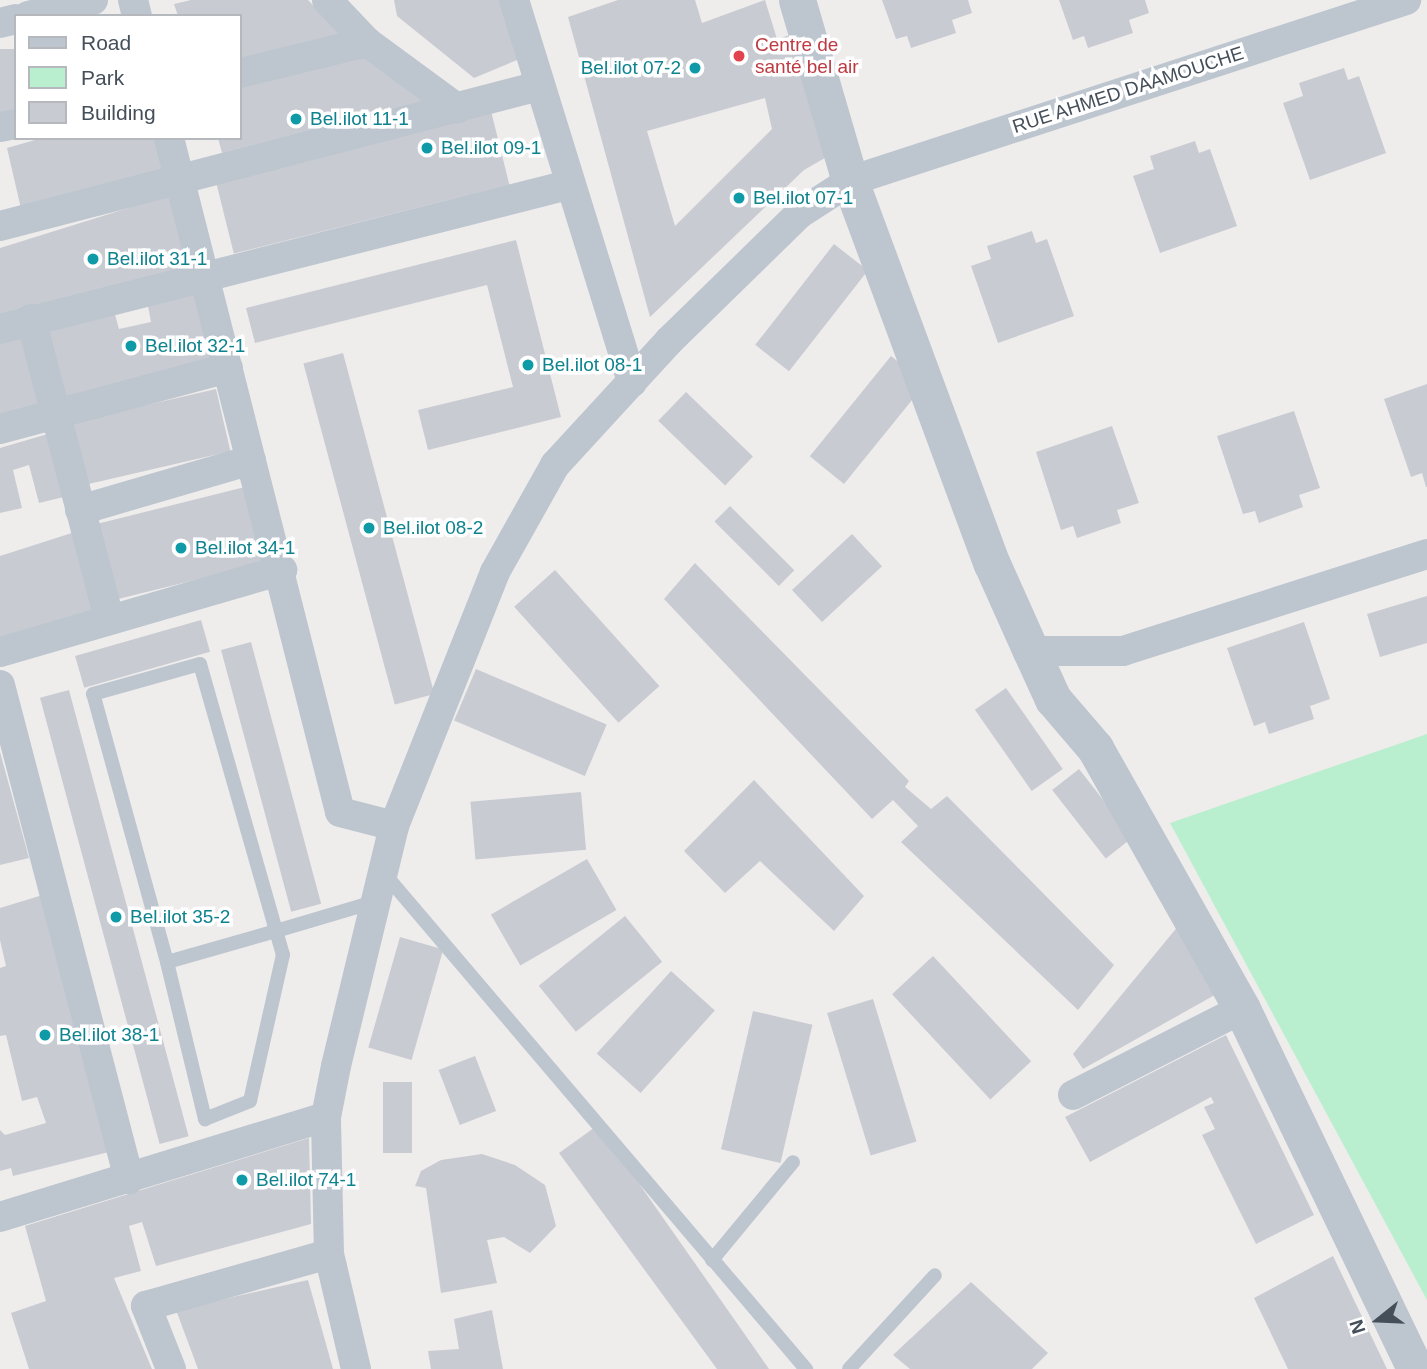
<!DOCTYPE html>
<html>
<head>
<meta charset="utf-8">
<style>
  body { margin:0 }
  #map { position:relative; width:1427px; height:1369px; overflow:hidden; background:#efecec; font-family:Helvetica,sans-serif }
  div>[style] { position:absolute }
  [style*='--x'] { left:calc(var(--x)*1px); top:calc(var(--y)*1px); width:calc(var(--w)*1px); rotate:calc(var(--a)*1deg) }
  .green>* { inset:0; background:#b9efcf }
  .building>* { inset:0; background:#c9cbd2; transform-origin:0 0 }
  .service>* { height:14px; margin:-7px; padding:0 7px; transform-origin:7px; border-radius:7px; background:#bdc6cf }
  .minor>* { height:30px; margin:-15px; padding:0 15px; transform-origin:15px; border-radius:15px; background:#bdc6cf }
  .tertiary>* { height:37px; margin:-18.5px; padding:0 18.5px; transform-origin:18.5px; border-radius:18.5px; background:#bdc6cf }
  .dots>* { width:19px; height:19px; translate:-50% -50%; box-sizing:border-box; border:4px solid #fff; border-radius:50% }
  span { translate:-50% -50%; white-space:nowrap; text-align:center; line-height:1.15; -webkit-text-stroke:7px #fff; paint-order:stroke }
  .health-label { font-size:19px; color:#be3a42 }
  .left { translate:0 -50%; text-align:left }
  .culture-label { font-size:19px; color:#0d838f }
  .right { translate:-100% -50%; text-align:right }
  .street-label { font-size:19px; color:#454f5a }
  .legend { position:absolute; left:14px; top:14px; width:228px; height:126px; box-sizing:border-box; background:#fff; border:2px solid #b5b9bd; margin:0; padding:9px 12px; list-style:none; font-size:21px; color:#454f5a }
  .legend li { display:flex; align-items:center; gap:14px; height:35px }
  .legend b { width:35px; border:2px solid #b5b9bd }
  .north { position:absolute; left:1343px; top:1285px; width:70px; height:70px; -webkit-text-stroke:5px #fff; paint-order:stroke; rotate:252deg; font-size:19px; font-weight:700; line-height:28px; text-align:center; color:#454f5a }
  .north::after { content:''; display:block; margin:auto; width:24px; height:32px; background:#454f5a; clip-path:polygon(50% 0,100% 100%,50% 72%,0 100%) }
</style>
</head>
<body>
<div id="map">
  <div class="green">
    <div style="clip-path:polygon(1427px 734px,1427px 1300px,1170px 823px)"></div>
  </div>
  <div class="building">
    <div style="clip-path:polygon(191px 0,308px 0,341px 35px,240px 60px,240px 16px,178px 16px,174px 4px)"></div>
    <div style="clip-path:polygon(394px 0,505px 0,522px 58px,474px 78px,397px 16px)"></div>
    <div style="clip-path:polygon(evenodd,618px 0,695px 0,702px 23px,765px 0,777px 39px,799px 32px,830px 155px,804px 170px,650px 317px,568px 17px,618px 0,765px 98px,772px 129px,675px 226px,647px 131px,765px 98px)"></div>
    <div style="clip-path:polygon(882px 0,968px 0,972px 13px,952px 20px,956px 33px,911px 48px,907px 36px,896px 39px)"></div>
    <div style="clip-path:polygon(1059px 0,1145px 0,1149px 13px,1129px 20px,1133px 33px,1088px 48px,1084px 36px,1073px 40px)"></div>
    <div style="left:16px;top:49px;width:67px;height:16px;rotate:90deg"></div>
    <div style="clip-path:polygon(369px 54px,425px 101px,222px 153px,218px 138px,240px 138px,240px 86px)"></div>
    <div style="clip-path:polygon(1344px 68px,1348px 80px,1359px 76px,1386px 153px,1310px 180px,1283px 103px,1303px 96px,1299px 83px)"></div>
    <div style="left:491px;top:111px;width:76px;height:284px;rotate:76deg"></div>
    <div style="clip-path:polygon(42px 138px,156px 138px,166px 176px,22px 213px,7px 148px)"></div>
    <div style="clip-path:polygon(1195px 141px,1199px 153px,1210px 149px,1237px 226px,1160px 253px,1133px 176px,1154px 169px,1150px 156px)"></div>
    <div style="clip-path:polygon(170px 195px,189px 270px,0 322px,0 248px)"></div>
    <div style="clip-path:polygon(1032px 231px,1036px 243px,1047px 239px,1074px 316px,998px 343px,971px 266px,991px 259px,987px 246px)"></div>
    <div style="clip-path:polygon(516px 240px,561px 417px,428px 450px,418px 410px,513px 387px,487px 285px,255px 343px,246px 308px)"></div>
    <div style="left:834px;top:244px;width:43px;height:128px;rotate:38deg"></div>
    <div style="clip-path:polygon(197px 291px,213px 363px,66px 401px,48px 328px,114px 311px,119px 329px,151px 322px,148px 306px)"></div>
    <div style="clip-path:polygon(22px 334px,39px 405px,0 417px,0 340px)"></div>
    <div style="left:343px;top:353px;width:353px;height:41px;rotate:75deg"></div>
    <div style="left:891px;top:356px;width:44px;height:129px;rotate:39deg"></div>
    <div style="clip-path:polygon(1427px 384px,1427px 487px,1426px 487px,1422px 473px,1411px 477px,1384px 399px)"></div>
    <div style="left:216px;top:389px;width:64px;height:150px;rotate:77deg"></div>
    <div style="left:686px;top:392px;width:93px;height:40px;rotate:44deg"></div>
    <div style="clip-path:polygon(1294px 411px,1320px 488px,1299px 495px,1303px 507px,1259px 523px,1255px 511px,1243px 514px,1217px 436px)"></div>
    <div style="clip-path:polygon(1112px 426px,1139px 503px,1117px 510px,1121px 523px,1077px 538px,1073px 526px,1061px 530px,1036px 452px)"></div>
    <div style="clip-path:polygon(51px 433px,68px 496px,39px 503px,29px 465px,13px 470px,22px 508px,0 513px,0 448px)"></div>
    <div style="left:245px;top:487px;width:78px;height:153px;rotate:76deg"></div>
    <div style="left:730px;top:506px;width:91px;height:22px;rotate:45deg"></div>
    <div style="clip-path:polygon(78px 531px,100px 612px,0 637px,0 556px)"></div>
    <div style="left:852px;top:534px;width:44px;height:82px;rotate:47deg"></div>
    <div style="clip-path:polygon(695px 563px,909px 781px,905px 787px,931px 809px,947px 796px,1114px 965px,1078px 1010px,901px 842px,918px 826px,893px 800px,872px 819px,664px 599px)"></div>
    <div style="left:555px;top:570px;width:156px;height:55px;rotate:48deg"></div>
    <div style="clip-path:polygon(1427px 596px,1427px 643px,1380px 657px,1367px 614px)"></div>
    <div style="left:201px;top:620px;width:33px;height:131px;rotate:74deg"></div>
    <div style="clip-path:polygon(1304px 622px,1330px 699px,1310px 706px,1314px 719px,1269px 734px,1265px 722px,1254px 726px,1227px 648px)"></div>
    <div style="left:251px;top:642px;width:271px;height:31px;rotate:75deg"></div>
    <div style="left:476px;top:669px;width:142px;height:56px;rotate:23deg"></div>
    <div style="left:1006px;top:688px;width:99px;height:38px;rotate:55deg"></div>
    <div style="left:69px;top:690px;width:462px;height:30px;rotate:75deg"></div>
    <div style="clip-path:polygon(0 752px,29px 858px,0 865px)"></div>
    <div style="left:1079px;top:769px;width:87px;height:34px;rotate:52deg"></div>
    <div style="clip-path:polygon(754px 780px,864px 896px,834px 931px,760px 861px,725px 893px,684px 851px)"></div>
    <div style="left:581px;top:792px;width:58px;height:111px;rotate:85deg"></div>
    <div style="left:587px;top:859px;width:59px;height:111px;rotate:60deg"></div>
    <div style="clip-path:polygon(46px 894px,113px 1151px,13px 1176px,11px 1168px,0 1171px,0 1130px,5px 1135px,46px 1123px,37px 1097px,22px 1101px,6px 1035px,0 1036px,0 968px,6px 966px,0 940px,0 908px)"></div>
    <div style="clip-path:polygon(1188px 914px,1229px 987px,1083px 1069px,1073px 1054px)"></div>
    <div style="left:625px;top:916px;width:59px;height:111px;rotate:51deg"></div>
    <div style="left:400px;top:937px;width:45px;height:115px;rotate:16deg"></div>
    <div style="left:933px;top:956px;width:144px;height:56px;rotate:47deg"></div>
    <div style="left:671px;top:971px;width:59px;height:111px;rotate:42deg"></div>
    <div style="left:873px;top:999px;width:149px;height:48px;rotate:73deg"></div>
    <div style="left:753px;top:1011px;width:61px;height:142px;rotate:13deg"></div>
    <div style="clip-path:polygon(1226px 1035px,1314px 1215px,1256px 1244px,1202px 1135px,1215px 1129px,1204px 1107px,1214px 1103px,1211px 1097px,1090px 1162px,1065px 1117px)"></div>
    <div style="left:475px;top:1056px;width:59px;height:39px;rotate:69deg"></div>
    <div style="left:383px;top:1082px;width:29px;height:71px"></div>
    <div style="clip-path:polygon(598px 1125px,769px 1369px,717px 1369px,559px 1153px)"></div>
    <div style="clip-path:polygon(309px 1138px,311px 1224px,156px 1266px,142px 1222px,129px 1226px,141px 1271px,114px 1278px,152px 1369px,29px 1369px,11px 1313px,46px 1301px,25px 1226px)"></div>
    <div style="clip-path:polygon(482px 1154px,515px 1165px,545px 1185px,556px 1226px,530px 1253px,504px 1237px,487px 1240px,497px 1283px,441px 1293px,426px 1188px,415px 1186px,421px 1171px,441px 1160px)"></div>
    <div style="clip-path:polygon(1333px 1256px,1387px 1369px,1288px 1369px,1254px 1298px)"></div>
    <div style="clip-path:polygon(308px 1280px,333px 1369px,198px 1369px,176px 1310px)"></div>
    <div style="clip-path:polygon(971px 1282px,1048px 1353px,1032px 1369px,910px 1369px,893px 1355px)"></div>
    <div style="clip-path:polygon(492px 1310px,503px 1369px,431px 1369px,428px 1351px,459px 1349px,454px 1319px)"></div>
  </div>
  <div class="service">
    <div style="--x:200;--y:664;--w:278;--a:74.1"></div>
    <div style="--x:276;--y:931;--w:113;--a:164.1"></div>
    <div style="--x:167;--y:962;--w:278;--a:-105.4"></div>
    <div style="--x:93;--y:694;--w:111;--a:-15.7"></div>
    <div style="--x:383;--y:872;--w:653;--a:49.6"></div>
    <div style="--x:167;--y:962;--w:162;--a:76.4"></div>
    <div style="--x:205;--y:1119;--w:48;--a:-21.8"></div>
    <div style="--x:250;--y:1101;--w:150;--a:-77.3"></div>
    <div style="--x:283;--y:955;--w:25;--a:-106"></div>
    <div style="--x:276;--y:931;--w:102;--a:-16.5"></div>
    <div style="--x:712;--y:1260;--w:127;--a:-50.4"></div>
    <div style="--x:849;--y:1369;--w:127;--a:-47.5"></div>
  </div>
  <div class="minor">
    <div style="--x:133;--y:0;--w:16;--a:76"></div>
    <div style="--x:327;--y:0;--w:58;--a:46.4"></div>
    <div style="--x:367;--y:42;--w:112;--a:36.3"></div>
    <div style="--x:514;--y:0;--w:400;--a:72.8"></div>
    <div style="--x:28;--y:16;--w:67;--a:-13.8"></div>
    <div style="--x:0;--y:23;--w:16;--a:-14"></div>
    <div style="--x:240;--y:73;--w:131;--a:-13.7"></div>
    <div style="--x:0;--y:127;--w:16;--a:-11"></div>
    <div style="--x:169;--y:138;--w:695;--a:75.76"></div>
    <div style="--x:340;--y:812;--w:56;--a:14.5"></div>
    <div style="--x:0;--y:226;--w:557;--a:-14.56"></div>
    <div style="--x:31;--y:319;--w:310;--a:75.4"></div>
    <div style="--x:0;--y:329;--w:586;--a:-14.23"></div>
    <div style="--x:0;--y:429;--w:236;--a:-15"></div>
    <div style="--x:80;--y:510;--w:178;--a:-16.3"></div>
    <div style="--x:1031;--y:651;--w:92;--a:0"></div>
    <div style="--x:1123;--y:651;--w:319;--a:-17.7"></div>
    <div style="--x:0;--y:652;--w:294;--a:-16.2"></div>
    <div style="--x:0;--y:685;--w:511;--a:75.36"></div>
    <div style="--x:1073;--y:1095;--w:190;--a:-27"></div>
    <div style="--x:0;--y:1217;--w:341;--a:-17.1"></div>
    <div style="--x:171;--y:1369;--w:68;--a:-111.6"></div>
    <div style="--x:146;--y:1306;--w:190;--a:-15.9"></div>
    <div style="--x:356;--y:1369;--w:118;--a:-103.2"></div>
    <div style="--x:329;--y:1254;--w:137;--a:-91.3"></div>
    <div style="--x:326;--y:1117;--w:52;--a:-78.9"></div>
    <div style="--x:336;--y:1066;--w:247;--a:-76.4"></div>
    <div style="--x:394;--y:826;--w:273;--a:-68.3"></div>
    <div style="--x:495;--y:572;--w:123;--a:-60.7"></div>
    <div style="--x:555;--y:465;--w:168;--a:-47.4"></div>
    <div style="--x:669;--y:341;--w:182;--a:-44.3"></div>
    <div style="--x:799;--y:214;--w:61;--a:-32.9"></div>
    <div style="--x:850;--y:181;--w:585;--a:-18.03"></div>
  </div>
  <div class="tertiary">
    <div style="--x:797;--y:0;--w:189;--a:73.7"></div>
    <div style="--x:850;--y:181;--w:408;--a:69.7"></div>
    <div style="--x:992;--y:564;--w:95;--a:65.9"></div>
    <div style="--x:1031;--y:651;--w:53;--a:65.4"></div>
    <div style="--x:1053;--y:699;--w:65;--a:49.4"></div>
    <div style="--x:1095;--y:748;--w:300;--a:60.6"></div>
    <div style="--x:1242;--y:1009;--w:399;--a:64.3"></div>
  </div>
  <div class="dots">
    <div style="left:739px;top:56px;background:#e0444e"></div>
    <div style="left:695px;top:68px;background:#0f9aa8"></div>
    <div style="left:296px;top:119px;background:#0f9aa8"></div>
    <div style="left:427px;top:148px;background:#0f9aa8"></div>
    <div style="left:739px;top:198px;background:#0f9aa8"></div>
    <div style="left:93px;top:259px;background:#0f9aa8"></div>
    <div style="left:131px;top:346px;background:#0f9aa8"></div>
    <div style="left:528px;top:365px;background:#0f9aa8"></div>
    <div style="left:369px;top:528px;background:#0f9aa8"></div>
    <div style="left:181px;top:548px;background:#0f9aa8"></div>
    <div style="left:116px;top:917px;background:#0f9aa8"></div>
    <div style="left:45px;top:1035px;background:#0f9aa8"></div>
    <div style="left:242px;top:1180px;background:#0f9aa8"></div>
  </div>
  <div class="health-label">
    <span class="left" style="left:755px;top:56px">Centre de<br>santé bel air</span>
  </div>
  <div class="culture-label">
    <span class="right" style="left:681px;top:68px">Bel.ilot 07-2</span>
    <span class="left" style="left:310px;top:119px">Bel.ilot 11-1</span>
    <span class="left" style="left:441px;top:148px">Bel.ilot 09-1</span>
    <span class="left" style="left:753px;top:198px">Bel.ilot 07-1</span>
    <span class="left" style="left:107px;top:259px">Bel.ilot 31-1</span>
    <span class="left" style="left:145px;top:346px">Bel.ilot 32-1</span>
    <span class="left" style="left:542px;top:365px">Bel.ilot 08-1</span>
    <span class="left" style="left:383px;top:528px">Bel.ilot 08-2</span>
    <span class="left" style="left:195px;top:548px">Bel.ilot 34-1</span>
    <span class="left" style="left:130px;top:917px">Bel.ilot 35-2</span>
    <span class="left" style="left:59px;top:1035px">Bel.ilot 38-1</span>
    <span class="left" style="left:256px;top:1180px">Bel.ilot 74-1</span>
  </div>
  <div class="street-label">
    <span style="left:1128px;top:90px;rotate:-18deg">RUE AHMED DAAMOUCHE</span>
  </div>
  <ul class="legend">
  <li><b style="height:9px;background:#bdc6cf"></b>Road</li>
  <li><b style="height:19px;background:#b9efcf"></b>Park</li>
  <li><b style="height:19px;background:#c9cbd2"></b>Building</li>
  </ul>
  <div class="north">N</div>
</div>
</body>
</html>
